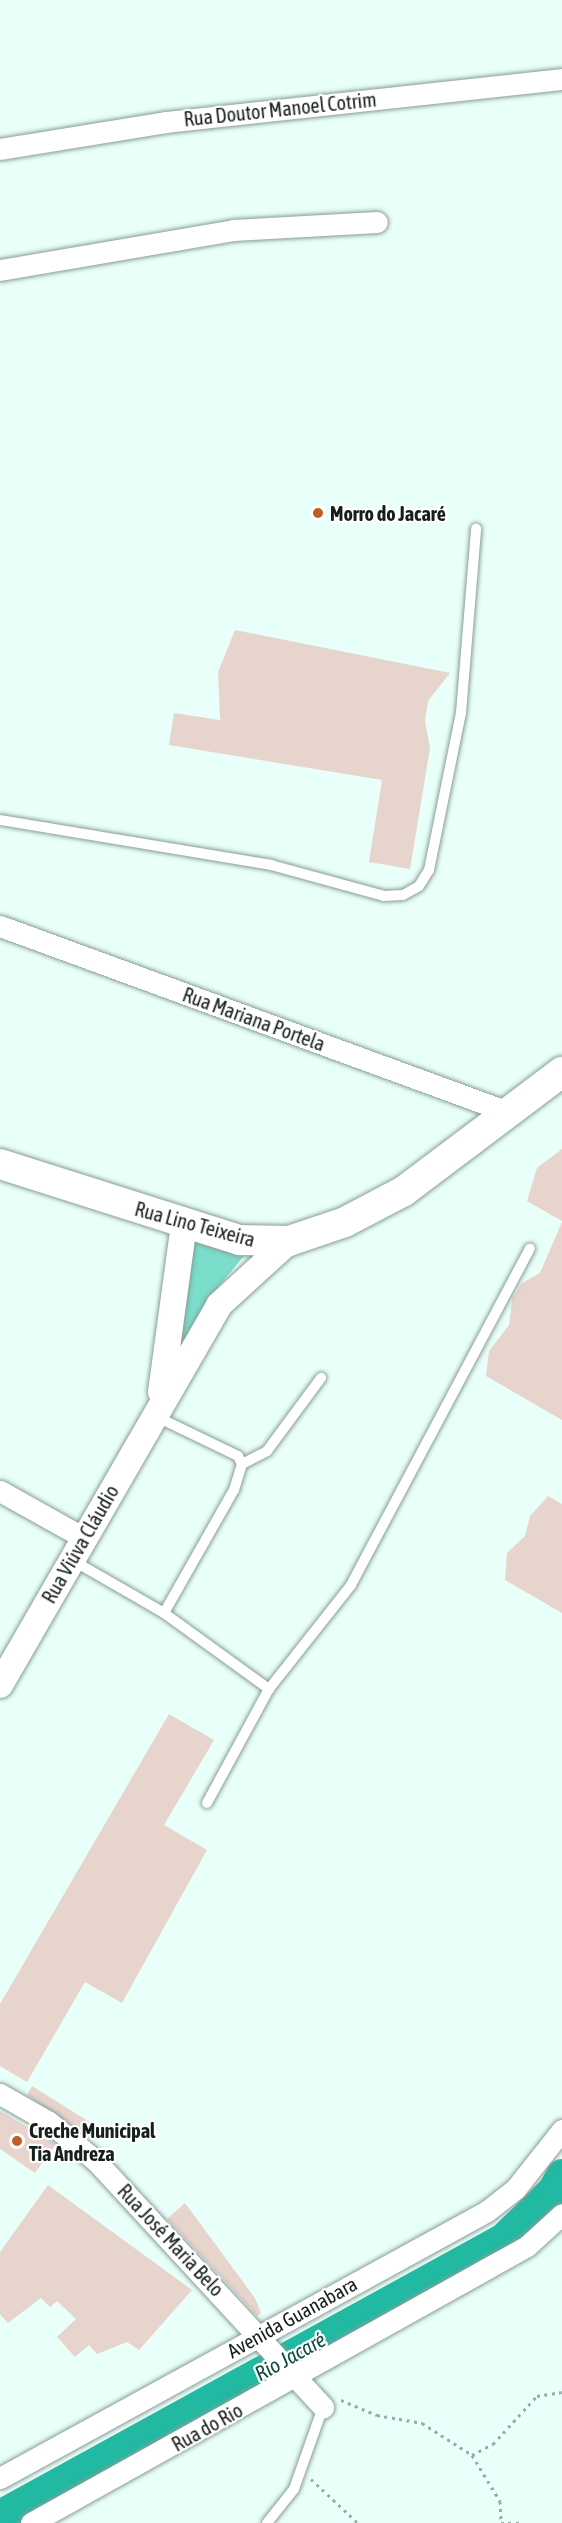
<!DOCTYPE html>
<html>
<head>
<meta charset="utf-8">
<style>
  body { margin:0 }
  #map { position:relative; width:562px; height:2523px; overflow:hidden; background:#e9fff9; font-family:"Asap Condensed",sans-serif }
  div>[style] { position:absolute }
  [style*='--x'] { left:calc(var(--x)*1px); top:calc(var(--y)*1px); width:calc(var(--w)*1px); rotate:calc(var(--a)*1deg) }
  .green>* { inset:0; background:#7adeca }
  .river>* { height:32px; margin:-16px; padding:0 16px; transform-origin:16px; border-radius:16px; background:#21b9a2 }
  .building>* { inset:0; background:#e7d4cc }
  .path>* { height:3px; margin-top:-1.5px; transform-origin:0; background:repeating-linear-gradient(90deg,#9aaba7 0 3px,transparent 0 7.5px) }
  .roads { filter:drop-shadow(0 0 2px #899d98) drop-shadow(0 0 2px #899d98) }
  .service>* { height:10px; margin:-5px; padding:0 5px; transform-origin:5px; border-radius:5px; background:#fff }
  .minor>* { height:21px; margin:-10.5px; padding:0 10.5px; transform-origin:10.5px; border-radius:10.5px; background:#fff }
  .tertiary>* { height:26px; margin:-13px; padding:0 13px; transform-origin:13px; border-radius:13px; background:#fff }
  .secondary>* { height:30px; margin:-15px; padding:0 15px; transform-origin:15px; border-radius:15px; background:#fff }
  .dots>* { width:16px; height:16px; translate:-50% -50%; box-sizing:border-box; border:3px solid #fff; border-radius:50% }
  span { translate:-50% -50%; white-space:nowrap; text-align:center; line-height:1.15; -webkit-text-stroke:4.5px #fff; paint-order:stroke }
  .street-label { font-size:20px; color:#171f1d }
  .poi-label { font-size:20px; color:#171f1d; font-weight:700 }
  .left { translate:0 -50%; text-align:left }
  .water-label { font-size:21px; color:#0f4b41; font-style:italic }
</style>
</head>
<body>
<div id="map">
  <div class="green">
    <div style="clip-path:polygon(193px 1239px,247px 1252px,216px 1290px,180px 1355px,172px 1356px)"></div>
  </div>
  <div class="river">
    <div style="--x:0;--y:2516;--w:575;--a:-28.79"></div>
    <div style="--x:504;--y:2239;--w:70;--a:-44.4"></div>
    <div style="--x:554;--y:2190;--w:17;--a:-62"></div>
  </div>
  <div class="building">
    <div style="clip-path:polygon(235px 630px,450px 673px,428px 701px,425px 721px,430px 748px,410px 869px,369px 862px,382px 780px,169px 745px,174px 713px,220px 720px,218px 672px)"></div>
    <div style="clip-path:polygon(562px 1149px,562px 1221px,527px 1201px,537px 1168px)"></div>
    <div style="clip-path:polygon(562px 1222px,562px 1420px,486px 1376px,489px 1351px,509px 1325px,512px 1299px,522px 1283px,540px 1273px)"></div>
    <div style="clip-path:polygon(548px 1496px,562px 1504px,562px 1613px,505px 1580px,507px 1553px,525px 1536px,530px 1516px)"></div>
    <div style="clip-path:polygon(169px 1714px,214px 1740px,164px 1825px,207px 1850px,122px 2003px,85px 1982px,27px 2082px,0 2066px,0 2004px)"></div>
    <div style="clip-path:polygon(32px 2086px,96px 2126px,88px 2138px,27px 2095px)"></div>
    <div style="clip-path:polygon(0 2111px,56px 2144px,35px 2173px,0 2149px)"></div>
    <div style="clip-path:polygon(48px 2185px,192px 2290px,139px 2350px,127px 2342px,97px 2354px,89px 2345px,75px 2357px,57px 2337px,76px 2319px,57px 2301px,50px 2307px,41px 2298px,8px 2323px,0 2314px,0 2252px)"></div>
    <div style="clip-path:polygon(185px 2203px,255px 2298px,261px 2313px,257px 2316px,167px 2219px)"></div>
  </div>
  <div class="path">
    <div style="--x:341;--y:2400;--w:39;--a:23"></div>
    <div style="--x:377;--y:2415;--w:46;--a:10.1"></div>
    <div style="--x:422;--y:2423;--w:59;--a:32.6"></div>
    <div style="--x:472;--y:2455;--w:24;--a:-28"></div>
    <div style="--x:493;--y:2444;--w:65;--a:-47.5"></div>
    <div style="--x:537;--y:2396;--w:25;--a:-9"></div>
    <div style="--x:472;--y:2455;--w:54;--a:58.7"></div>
    <div style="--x:500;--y:2501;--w:22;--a:87"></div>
    <div style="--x:311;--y:2479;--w:64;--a:43.1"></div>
    <div style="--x:501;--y:2523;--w:21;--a:0"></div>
  </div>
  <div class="roads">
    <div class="service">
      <div style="--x:0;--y:820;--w:275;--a:9.4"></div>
      <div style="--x:271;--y:865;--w:117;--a:15.3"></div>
      <div style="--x:384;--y:896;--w:19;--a:-3"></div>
      <div style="--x:403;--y:895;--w:18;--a:-29"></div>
      <div style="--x:419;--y:886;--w:19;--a:-58"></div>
      <div style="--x:429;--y:870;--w:160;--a:-78.5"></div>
      <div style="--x:461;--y:713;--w:185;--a:-85.3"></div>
      <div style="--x:242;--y:1464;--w:28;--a:-27"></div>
      <div style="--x:267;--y:1451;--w:91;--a:-53.5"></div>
      <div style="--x:72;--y:1560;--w:106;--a:29.9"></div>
      <div style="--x:164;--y:1613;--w:142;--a:-60.4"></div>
      <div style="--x:234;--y:1490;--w:27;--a:-73"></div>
      <div style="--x:242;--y:1464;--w:9;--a:-117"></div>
      <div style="--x:238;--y:1456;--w:92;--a:-154.3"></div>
      <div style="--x:164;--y:1613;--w:130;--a:35.9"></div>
      <div style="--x:269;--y:1689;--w:132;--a:-51.7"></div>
      <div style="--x:351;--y:1585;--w:381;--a:-62"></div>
      <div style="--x:207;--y:1803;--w:130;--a:-61.5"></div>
      <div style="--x:267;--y:2523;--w:43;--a:-51.5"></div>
      <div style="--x:294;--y:2489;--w:87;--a:-70.5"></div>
    </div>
    <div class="minor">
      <div style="--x:0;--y:149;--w:168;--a:-9.2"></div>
      <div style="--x:166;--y:122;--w:398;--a:-6.2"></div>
      <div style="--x:0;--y:270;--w:236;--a:-9.7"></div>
      <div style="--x:233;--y:230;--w:144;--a:-3.2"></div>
      <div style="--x:0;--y:926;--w:541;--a:20.11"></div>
      <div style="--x:0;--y:1491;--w:96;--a:29.2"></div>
      <div style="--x:0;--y:2094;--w:56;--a:29.7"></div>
      <div style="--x:49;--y:2122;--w:61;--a:39.7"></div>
      <div style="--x:96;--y:2161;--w:335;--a:47.3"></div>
      <div style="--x:0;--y:2478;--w:555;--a:-28.73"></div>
      <div style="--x:487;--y:2211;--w:37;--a:-38"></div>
      <div style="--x:516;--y:2188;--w:74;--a:-51.6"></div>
      <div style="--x:31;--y:2523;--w:568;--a:-29.18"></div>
      <div style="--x:527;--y:2246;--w:47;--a:-42.4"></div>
    </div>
    <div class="tertiary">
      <div style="--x:161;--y:1392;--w:171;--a:-82.2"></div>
      <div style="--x:0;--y:1685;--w:439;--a:-60"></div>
      <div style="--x:219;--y:1305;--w:95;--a:-42.4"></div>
    </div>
    <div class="secondary">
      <div style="--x:0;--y:1164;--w:252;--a:17.6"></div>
      <div style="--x:240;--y:1240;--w:49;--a:1.2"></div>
      <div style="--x:289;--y:1241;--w:59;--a:-18.7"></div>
      <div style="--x:345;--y:1222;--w:67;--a:-27.7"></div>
      <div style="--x:404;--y:1191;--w:198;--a:-37"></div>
    </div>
  </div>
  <div class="dots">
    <div style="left:318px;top:513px;background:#c15d26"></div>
    <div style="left:17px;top:2141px;background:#c15d26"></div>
  </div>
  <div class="street-label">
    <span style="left:280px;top:109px;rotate:-6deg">Rua Doutor Manoel Cotrim</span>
    <span style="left:254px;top:1019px;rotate:20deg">Rua Mariana Portela</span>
    <span style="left:195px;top:1224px;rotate:15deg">Rua Lino Teixeira</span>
    <span style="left:80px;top:1544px;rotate:-60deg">Rua Viúva Cláudio</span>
    <span style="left:171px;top:2240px;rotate:47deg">Rua José Maria Belo</span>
    <span style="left:292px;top:2317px;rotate:-29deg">Avenida Guanabara</span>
    <span style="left:207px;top:2427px;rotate:-29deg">Rua do Rio</span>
  </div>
  <div class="poi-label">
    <span class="left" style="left:330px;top:513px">Morro do Jacaré</span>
    <span class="left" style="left:29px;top:2142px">Creche Municipal<br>Tia Andreza</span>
  </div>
  <div class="water-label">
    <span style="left:290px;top:2356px;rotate:-29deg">Rio Jacaré</span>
  </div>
</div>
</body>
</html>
